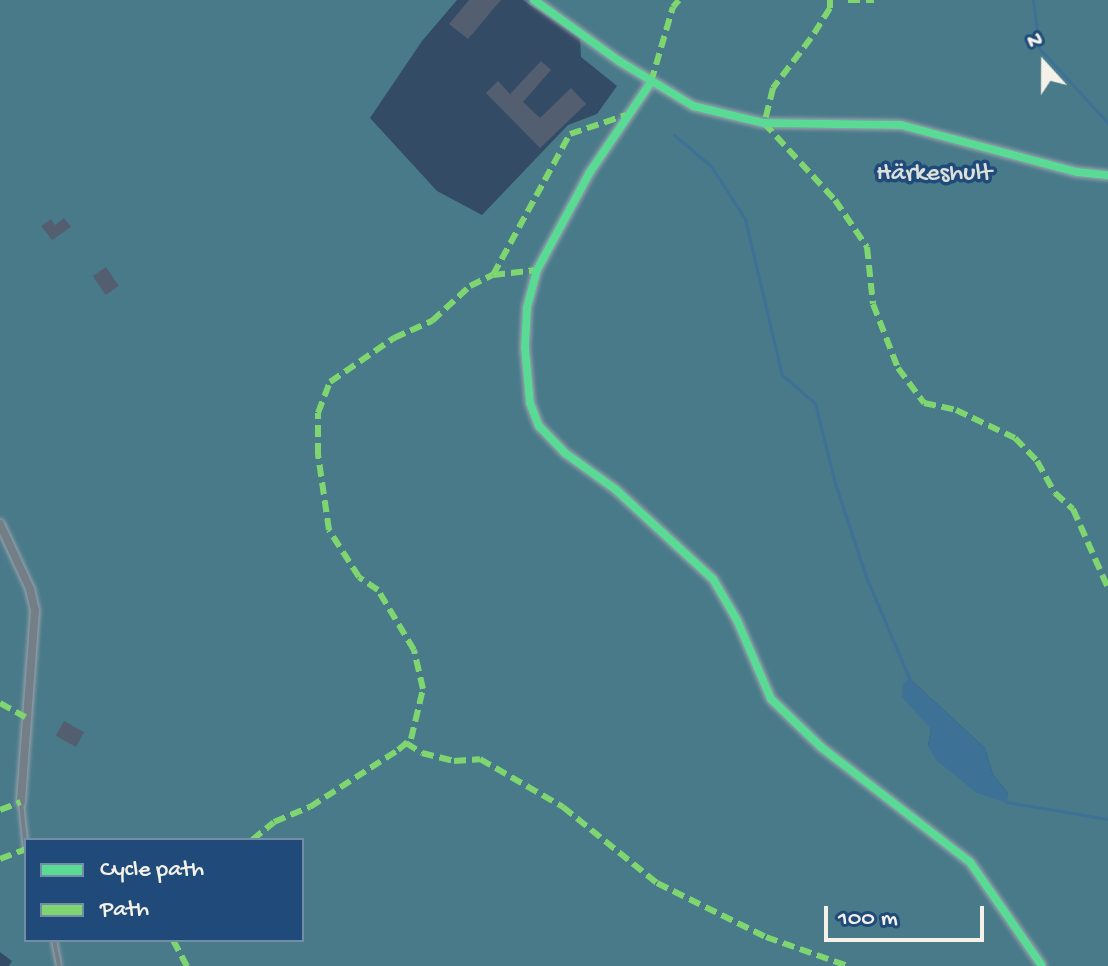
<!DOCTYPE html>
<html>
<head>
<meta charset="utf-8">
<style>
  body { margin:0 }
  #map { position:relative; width:1108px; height:966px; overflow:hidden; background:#344b65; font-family:"Gochi Hand",sans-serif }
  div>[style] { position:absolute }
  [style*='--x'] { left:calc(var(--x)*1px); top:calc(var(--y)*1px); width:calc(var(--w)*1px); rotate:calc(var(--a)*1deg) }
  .green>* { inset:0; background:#497a89 }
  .water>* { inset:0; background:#3d7196 }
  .stream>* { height:3px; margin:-1.5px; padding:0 1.5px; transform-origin:1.5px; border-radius:1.5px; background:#3d7196 }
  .building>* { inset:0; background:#535f70; transform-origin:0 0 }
  .roads { filter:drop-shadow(0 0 2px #9ba5af) drop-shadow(0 0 2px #9ba5af) }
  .lane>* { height:4px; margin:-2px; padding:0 2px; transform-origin:2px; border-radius:2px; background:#737e87 }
  .street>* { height:8px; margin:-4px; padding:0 4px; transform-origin:4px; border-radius:4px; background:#737e87 }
  .quiet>* { height:6px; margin-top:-3px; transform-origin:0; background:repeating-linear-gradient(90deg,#7fd670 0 12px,transparent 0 18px) }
  .cycleway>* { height:8px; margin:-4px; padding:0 4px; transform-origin:4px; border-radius:4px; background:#5adb95 }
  span { translate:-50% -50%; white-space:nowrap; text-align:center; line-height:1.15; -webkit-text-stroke:7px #1f4a7a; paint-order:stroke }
  .park-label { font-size:26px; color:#dbe0db }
  .legend { position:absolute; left:24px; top:838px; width:280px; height:104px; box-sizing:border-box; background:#1f4a7a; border:2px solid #748da6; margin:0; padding:10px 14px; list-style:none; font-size:24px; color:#f4f1e8 }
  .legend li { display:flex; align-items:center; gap:16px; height:40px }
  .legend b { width:40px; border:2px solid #748da6 }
  .north { position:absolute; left:1004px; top:24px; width:80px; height:80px; -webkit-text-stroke:6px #1f4a7a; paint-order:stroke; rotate:339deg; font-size:22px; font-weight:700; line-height:32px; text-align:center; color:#f4f1e8 }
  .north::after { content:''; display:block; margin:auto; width:28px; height:36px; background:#f4f1e8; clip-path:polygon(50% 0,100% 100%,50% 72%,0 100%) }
  .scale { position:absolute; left:824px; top:906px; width:160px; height:36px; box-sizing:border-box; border:4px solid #f4f1e8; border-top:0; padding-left:10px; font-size:24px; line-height:28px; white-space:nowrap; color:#f4f1e8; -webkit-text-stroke:6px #1f4a7a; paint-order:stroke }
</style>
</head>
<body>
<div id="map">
  <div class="green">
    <div style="clip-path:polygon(evenodd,0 0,457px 0,422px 41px,370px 118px,437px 191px,482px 215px,568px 125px,597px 114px,617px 86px,581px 57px,580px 38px,523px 0,1108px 0,1108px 966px,9px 966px,12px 961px,0 952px,0 0,909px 678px,985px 748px,993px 775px,1008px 793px,928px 746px,931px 729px,909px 678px,0 0,26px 840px,302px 840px,302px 940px,26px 940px,26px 840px)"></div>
  </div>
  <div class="water">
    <div style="clip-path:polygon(909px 678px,985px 748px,993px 775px,1008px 793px,1007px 803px,977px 793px,936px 760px,928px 746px,931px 729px,902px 697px,903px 684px)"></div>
  </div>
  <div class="stream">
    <div style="--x:1033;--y:0;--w:48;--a:82.9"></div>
    <div style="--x:1039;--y:48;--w:102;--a:47.4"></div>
    <div style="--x:674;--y:135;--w:48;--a:40"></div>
    <div style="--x:711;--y:166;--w:63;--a:57.3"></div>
    <div style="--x:745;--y:219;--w:160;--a:76.7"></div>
    <div style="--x:782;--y:375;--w:43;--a:40.3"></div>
    <div style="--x:815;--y:403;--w:82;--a:76"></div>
    <div style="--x:835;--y:483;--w:99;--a:71.7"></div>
    <div style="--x:866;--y:577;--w:112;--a:66.9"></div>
    <div style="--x:1006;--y:802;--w:103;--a:9.5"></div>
  </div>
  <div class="building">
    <div style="clip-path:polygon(469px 0,501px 0,468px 39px,449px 24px)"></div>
    <div style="clip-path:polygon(541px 61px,551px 70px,523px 102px,540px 118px,571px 88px,586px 104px,540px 148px,486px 93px,498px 81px,510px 94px)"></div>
    <div style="clip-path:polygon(64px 218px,71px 227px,52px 240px,41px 226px,51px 219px,55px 225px)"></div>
    <div style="left:106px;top:267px;width:23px;height:16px;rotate:56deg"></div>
    <div style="left:64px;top:721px;width:23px;height:17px;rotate:29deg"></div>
  </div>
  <div class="roads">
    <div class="lane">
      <div style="--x:21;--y:802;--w:48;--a:84.1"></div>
      <div style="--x:54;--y:940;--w:26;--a:79"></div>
    </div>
    <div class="street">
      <div style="--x:534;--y:0;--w:105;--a:35.7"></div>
      <div style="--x:619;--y:61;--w:87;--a:31.3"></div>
      <div style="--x:693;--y:106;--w:73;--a:13.5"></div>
      <div style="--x:764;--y:123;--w:137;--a:0.8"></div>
      <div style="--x:901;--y:125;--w:182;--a:15"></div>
      <div style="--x:1077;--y:172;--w:31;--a:6"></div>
      <div style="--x:651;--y:82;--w:109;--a:124.1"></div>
      <div style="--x:590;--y:172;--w:111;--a:118.4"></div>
      <div style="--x:537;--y:270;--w:39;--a:105"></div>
      <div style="--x:527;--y:308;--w:40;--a:92.9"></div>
      <div style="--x:525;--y:348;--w:55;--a:84.8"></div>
      <div style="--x:530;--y:403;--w:25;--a:69"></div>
      <div style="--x:539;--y:426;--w:37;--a:46"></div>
      <div style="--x:565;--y:453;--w:62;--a:35.8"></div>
      <div style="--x:615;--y:489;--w:133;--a:42.6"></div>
      <div style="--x:713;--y:579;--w:48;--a:59.7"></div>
      <div style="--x:737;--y:620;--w:86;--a:66.7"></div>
      <div style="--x:771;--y:699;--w:69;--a:43.8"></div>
      <div style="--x:821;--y:747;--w:188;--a:37.7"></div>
      <div style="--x:970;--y:862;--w:126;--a:55.3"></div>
      <div style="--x:0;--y:524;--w:72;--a:65.2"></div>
      <div style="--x:30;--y:589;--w:22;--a:77"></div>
      <div style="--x:35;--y:610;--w:193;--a:94.2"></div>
    </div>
  </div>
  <div class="quiet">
    <div style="--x:830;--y:0;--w:8;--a:90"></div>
    <div style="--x:830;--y:8;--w:36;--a:122"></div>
    <div style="--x:811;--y:38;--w:63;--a:127.2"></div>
    <div style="--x:773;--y:88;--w:36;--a:104"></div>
    <div style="--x:764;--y:123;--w:105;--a:47.3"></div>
    <div style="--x:835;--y:200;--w:57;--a:55.8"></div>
    <div style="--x:867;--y:247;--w:57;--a:84"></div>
    <div style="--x:873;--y:304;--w:69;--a:68.7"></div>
    <div style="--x:898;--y:368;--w:44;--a:53.4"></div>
    <div style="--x:924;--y:403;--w:33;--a:12"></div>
    <div style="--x:956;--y:410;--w:65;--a:25.4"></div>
    <div style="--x:1015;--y:438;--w:32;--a:46"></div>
    <div style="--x:1037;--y:461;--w:37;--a:61"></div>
    <div style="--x:1055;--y:493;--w:24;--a:42"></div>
    <div style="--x:1073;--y:509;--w:86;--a:66.1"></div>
    <div style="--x:848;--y:0;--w:26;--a:0"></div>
    <div style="--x:651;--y:82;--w:78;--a:-73.7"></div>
    <div style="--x:673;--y:7;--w:9;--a:-49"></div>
    <div style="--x:493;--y:275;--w:44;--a:-6.5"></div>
    <div style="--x:0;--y:703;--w:29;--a:29"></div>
    <div style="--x:406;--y:743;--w:19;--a:32"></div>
    <div style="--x:422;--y:753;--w:33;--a:14"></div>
    <div style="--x:454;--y:761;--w:26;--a:-4"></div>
    <div style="--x:480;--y:759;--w:96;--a:30"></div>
    <div style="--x:563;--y:807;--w:121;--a:39"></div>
    <div style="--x:657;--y:883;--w:122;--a:26.4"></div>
    <div style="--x:766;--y:937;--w:87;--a:19.5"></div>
    <div style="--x:0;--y:810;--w:22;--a:-21"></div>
    <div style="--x:252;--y:840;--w:28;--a:-39"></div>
    <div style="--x:274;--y:822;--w:39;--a:-23"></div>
    <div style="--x:310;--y:807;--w:105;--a:-32.9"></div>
    <div style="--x:398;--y:750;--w:17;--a:-40"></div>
    <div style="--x:411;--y:739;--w:51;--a:-76.5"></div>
    <div style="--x:423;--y:689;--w:40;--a:-103"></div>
    <div style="--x:414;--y:650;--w:70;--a:-121"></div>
    <div style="--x:378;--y:590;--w:23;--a:-146"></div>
    <div style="--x:359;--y:577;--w:56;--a:-122.6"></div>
    <div style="--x:329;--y:530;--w:76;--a:-98.3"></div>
    <div style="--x:318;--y:455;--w:42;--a:-90"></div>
    <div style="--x:318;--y:413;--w:33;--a:-69"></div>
    <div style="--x:330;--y:382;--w:78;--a:-34.5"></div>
    <div style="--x:394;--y:338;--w:42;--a:-24.1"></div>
    <div style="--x:432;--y:321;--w:52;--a:-42.6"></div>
    <div style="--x:470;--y:286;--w:25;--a:-26"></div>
    <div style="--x:493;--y:275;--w:161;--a:-61.4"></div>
    <div style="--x:570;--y:134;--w:59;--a:-18.7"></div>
    <div style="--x:0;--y:859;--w:28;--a:-21"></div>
    <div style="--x:173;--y:940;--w:30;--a:62"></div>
  </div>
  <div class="cycleway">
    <div style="--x:534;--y:0;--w:105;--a:35.7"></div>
    <div style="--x:619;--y:61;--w:87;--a:31.3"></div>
    <div style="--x:693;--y:106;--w:73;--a:13.5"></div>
    <div style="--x:764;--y:123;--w:137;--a:0.8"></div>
    <div style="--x:901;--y:125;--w:182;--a:15"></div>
    <div style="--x:1077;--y:172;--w:31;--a:6"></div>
    <div style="--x:651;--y:82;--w:109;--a:124.1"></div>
    <div style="--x:590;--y:172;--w:111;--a:118.4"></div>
    <div style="--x:537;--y:270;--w:39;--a:105"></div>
    <div style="--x:527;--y:308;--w:40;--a:92.9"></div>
    <div style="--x:525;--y:348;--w:55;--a:84.8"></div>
    <div style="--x:530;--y:403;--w:25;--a:69"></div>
    <div style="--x:539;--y:426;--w:37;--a:46"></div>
    <div style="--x:565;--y:453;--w:62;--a:35.8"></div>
    <div style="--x:615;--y:489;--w:133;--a:42.6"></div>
    <div style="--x:713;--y:579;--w:48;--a:59.7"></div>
    <div style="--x:737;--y:620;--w:86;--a:66.7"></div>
    <div style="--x:771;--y:699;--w:69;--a:43.8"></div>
    <div style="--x:821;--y:747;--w:188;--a:37.7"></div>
    <div style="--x:970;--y:862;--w:126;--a:55.3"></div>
  </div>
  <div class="park-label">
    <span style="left:934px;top:175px">Härkeshult</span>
  </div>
  <ul class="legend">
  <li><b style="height:10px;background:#5adb95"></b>Cycle path</li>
  <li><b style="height:10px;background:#7fd670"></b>Path</li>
  </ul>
  <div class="north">N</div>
  <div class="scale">100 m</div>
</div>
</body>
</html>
